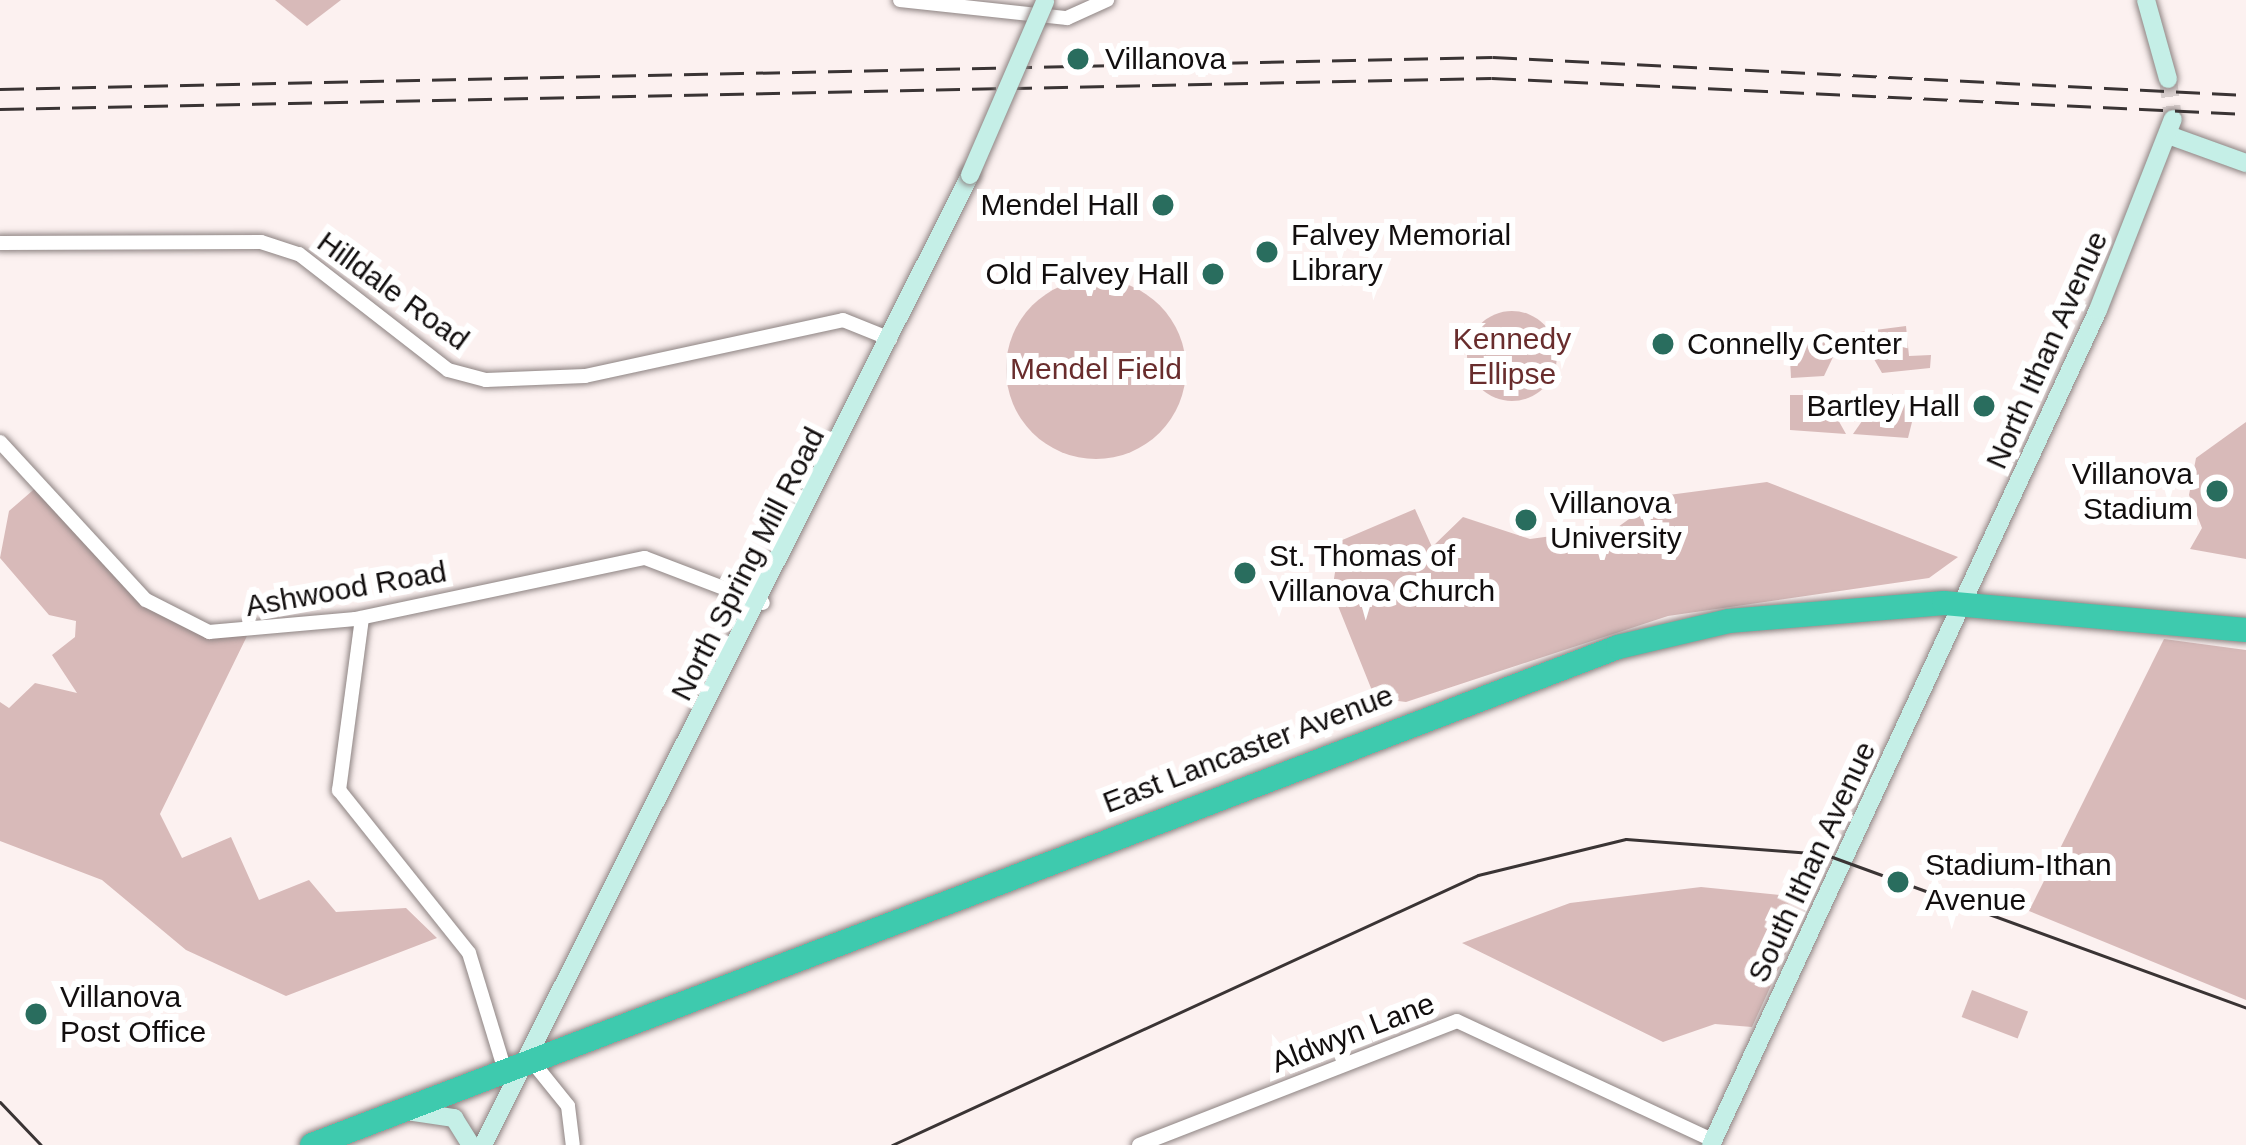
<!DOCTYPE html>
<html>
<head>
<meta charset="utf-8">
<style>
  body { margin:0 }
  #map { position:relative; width:2246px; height:1145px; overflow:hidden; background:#fcf1f0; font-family:Helvetica,sans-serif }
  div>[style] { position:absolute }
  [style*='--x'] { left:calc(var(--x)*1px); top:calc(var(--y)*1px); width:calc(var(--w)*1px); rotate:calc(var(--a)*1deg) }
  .green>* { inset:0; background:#d8bab9; transform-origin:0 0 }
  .round { border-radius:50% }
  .secondary-tunnel>* { height:18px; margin-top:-9px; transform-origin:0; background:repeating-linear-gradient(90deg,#d9cfce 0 18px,transparent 0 27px) }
  .roads { filter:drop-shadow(0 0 3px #8d8382) drop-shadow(0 0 3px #8d8382) }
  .street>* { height:14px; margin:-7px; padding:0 7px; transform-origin:7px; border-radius:7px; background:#fff }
  .secondary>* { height:18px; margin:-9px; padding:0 9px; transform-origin:9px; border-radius:9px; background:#c5efe7 }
  .highway>* { height:24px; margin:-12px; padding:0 12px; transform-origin:12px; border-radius:12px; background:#3ecaae }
  .tram>* { height:3px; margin:-1.5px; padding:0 1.5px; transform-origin:1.5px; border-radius:1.5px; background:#3a3434 }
  .rail>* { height:3px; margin-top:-1.5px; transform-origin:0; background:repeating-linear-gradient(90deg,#3a3434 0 24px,transparent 0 36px) }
  .bridges { filter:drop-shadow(0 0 3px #8d8382) drop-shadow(0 0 3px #8d8382) }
  .secondary-bridge>* { height:18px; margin:-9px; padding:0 9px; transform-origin:9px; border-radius:9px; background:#c5efe7 }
  .dots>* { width:33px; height:33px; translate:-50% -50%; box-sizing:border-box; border:6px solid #fff; border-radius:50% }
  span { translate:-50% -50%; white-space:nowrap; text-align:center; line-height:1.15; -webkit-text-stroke:12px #fff; paint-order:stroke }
  .poi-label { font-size:30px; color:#120e0e }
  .left { translate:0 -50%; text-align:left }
  .right { translate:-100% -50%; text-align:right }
  .street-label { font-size:30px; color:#120e0e }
  .park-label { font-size:30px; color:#692d2d }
</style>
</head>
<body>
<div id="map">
  <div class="green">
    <div style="clip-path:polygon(275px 0,341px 0,307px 26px)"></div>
    <div class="round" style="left:1006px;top:279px;width:180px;height:180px"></div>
    <div class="round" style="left:1467px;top:311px;width:90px;height:90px"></div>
    <div style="clip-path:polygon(1906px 326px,1909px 356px,1931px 355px,1930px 368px,1882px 373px,1867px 347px,1853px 347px,1852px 333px)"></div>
    <div style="clip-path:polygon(1844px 334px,1824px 376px,1791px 378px,1789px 341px)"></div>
    <div style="clip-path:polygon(1881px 394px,1919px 394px,1908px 438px,1853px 434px)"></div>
    <div style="clip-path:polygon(1790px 395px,1824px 395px,1846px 434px,1790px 430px)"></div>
    <div style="clip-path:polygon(2246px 422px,2246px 559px,2190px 549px,2202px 528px,2189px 495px,2196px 458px)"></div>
    <div style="clip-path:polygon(1767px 482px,1958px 557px,1929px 578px,1668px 616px,1406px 702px,1375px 698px,1332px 591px,1340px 541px,1415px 509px,1432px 547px,1463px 517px,1530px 539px,1618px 527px,1661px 496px)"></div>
    <div style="clip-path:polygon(39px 485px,146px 600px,209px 632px,247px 636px,160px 814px,182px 858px,231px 837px,259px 900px,309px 880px,336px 912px,406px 908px,437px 938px,286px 996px,186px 950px,102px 880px,0 841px,0 702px,9px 708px,35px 683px,77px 693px,52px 655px,75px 637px,76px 621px,49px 615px,0 558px,9px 511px)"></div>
    <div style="clip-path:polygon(2164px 639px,2246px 650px,2246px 1000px,2029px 911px)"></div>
    <div style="clip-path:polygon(1701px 887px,1811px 898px,1752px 1027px,1715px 1024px,1663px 1042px,1462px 943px,1570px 903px)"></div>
    <div style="left:1972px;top:990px;width:60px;height:29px;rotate:21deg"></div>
  </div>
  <div class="secondary-tunnel">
    <div style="--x:2168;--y:79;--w:40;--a:82.9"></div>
  </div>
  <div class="roads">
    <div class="street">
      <div style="--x:900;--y:0;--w:168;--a:6.2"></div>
      <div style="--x:1067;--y:18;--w:44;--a:-24.2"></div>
      <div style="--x:0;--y:243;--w:261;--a:-0.2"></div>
      <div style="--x:261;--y:242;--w:40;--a:18"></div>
      <div style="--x:299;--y:254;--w:189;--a:37.9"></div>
      <div style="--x:448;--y:370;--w:39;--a:15"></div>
      <div style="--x:486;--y:380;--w:99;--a:-2.3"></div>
      <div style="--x:585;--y:376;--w:264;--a:-12.2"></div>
      <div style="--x:843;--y:320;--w:51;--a:22"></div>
      <div style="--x:0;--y:442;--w:215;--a:47.3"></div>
      <div style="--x:146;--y:600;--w:71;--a:26.9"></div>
      <div style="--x:209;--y:632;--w:147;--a:-5.1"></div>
      <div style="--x:355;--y:619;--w:296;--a:-11.9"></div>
      <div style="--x:645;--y:558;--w:126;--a:20.9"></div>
      <div style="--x:362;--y:618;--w:174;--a:97.6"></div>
      <div style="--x:339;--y:790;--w:208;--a:51.4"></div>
      <div style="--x:469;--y:953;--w:123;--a:73"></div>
      <div style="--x:531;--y:1060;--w:59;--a:51.2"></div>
      <div style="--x:568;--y:1106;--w:39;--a:83"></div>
      <div style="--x:1139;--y:1145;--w:341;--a:-21.3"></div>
      <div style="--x:1457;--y:1021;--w:284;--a:25"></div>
    </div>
    <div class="secondary">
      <div style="--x:2146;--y:0;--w:82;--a:74.4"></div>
      <div style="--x:2174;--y:137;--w:77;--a:19.9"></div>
      <div style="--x:407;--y:1111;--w:48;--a:8.5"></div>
      <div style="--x:454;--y:1118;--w:32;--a:58"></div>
      <div style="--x:483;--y:1145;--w:1085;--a:-63.34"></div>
      <div style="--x:1711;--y:1145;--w:920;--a:-65.13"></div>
      <div style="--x:2098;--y:310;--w:205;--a:-68.6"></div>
    </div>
    <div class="highway">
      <div style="--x:312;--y:1145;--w:1398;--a:-20.87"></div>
      <div style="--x:1618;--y:647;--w:114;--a:-13.2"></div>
      <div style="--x:1729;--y:621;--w:216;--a:-4.8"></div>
      <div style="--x:1944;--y:603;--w:303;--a:5.1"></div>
    </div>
  </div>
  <div class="tram">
    <div style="--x:0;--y:1102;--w:59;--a:46.4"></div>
    <div style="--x:892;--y:1145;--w:645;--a:-24.74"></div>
    <div style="--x:1478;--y:875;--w:152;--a:-13.7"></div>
    <div style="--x:1626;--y:839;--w:199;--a:4.3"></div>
    <div style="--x:1824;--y:854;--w:449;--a:20"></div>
  </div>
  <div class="rail">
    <div style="--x:0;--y:89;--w:1493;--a:-1.23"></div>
    <div style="--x:1493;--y:57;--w:754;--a:2.89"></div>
    <div style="--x:0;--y:109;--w:1492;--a:-1.19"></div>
    <div style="--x:1492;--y:78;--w:755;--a:2.73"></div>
  </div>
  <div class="bridges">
    <div class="secondary-bridge">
      <div style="--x:970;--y:175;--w:189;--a:-66.6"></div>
    </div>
  </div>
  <div class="dots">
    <div style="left:1078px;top:59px;background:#296d5e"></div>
    <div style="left:1163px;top:205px;background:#296d5e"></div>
    <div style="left:1267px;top:252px;background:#296d5e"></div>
    <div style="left:1213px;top:274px;background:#296d5e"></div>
    <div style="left:1663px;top:344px;background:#296d5e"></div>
    <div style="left:1984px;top:406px;background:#296d5e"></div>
    <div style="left:2217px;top:491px;background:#296d5e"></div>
    <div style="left:1526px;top:520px;background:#296d5e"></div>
    <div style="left:1245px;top:573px;background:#296d5e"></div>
    <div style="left:1898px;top:882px;background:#296d5e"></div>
    <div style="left:36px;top:1014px;background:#296d5e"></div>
  </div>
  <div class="poi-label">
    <span class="left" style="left:1105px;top:59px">Villanova</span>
    <span class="right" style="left:1139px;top:205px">Mendel Hall</span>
    <span class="left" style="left:1291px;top:252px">Falvey Memorial<br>Library</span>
    <span class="right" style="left:1189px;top:274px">Old Falvey Hall</span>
    <span class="left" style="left:1687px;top:344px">Connelly Center</span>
    <span class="right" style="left:1960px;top:406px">Bartley Hall</span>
    <span class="right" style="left:2193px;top:491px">Villanova<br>Stadium</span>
    <span class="left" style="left:1550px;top:520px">Villanova<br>University</span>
    <span class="left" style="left:1269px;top:573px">St. Thomas of<br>Villanova Church</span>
    <span class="left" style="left:1925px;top:882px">Stadium-Ithan<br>Avenue</span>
    <span class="left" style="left:60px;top:1014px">Villanova<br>Post Office</span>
  </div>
  <div class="street-label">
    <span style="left:393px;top:291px;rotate:36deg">Hilldale Road</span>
    <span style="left:2047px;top:350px;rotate:-66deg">North Ithan Avenue</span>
    <span style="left:748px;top:564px;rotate:-63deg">North Spring Mill Road</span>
    <span style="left:346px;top:589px;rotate:-10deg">Ashwood Road</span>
    <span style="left:1248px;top:749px;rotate:-21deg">East Lancaster Avenue</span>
    <span style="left:1812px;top:862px;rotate:-65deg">South Ithan Avenue</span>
    <span style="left:1353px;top:1033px;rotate:-21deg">Aldwyn Lane</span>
  </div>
  <div class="park-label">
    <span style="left:1512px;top:356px">Kennedy<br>Ellipse</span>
    <span style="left:1096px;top:369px">Mendel Field</span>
  </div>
</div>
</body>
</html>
